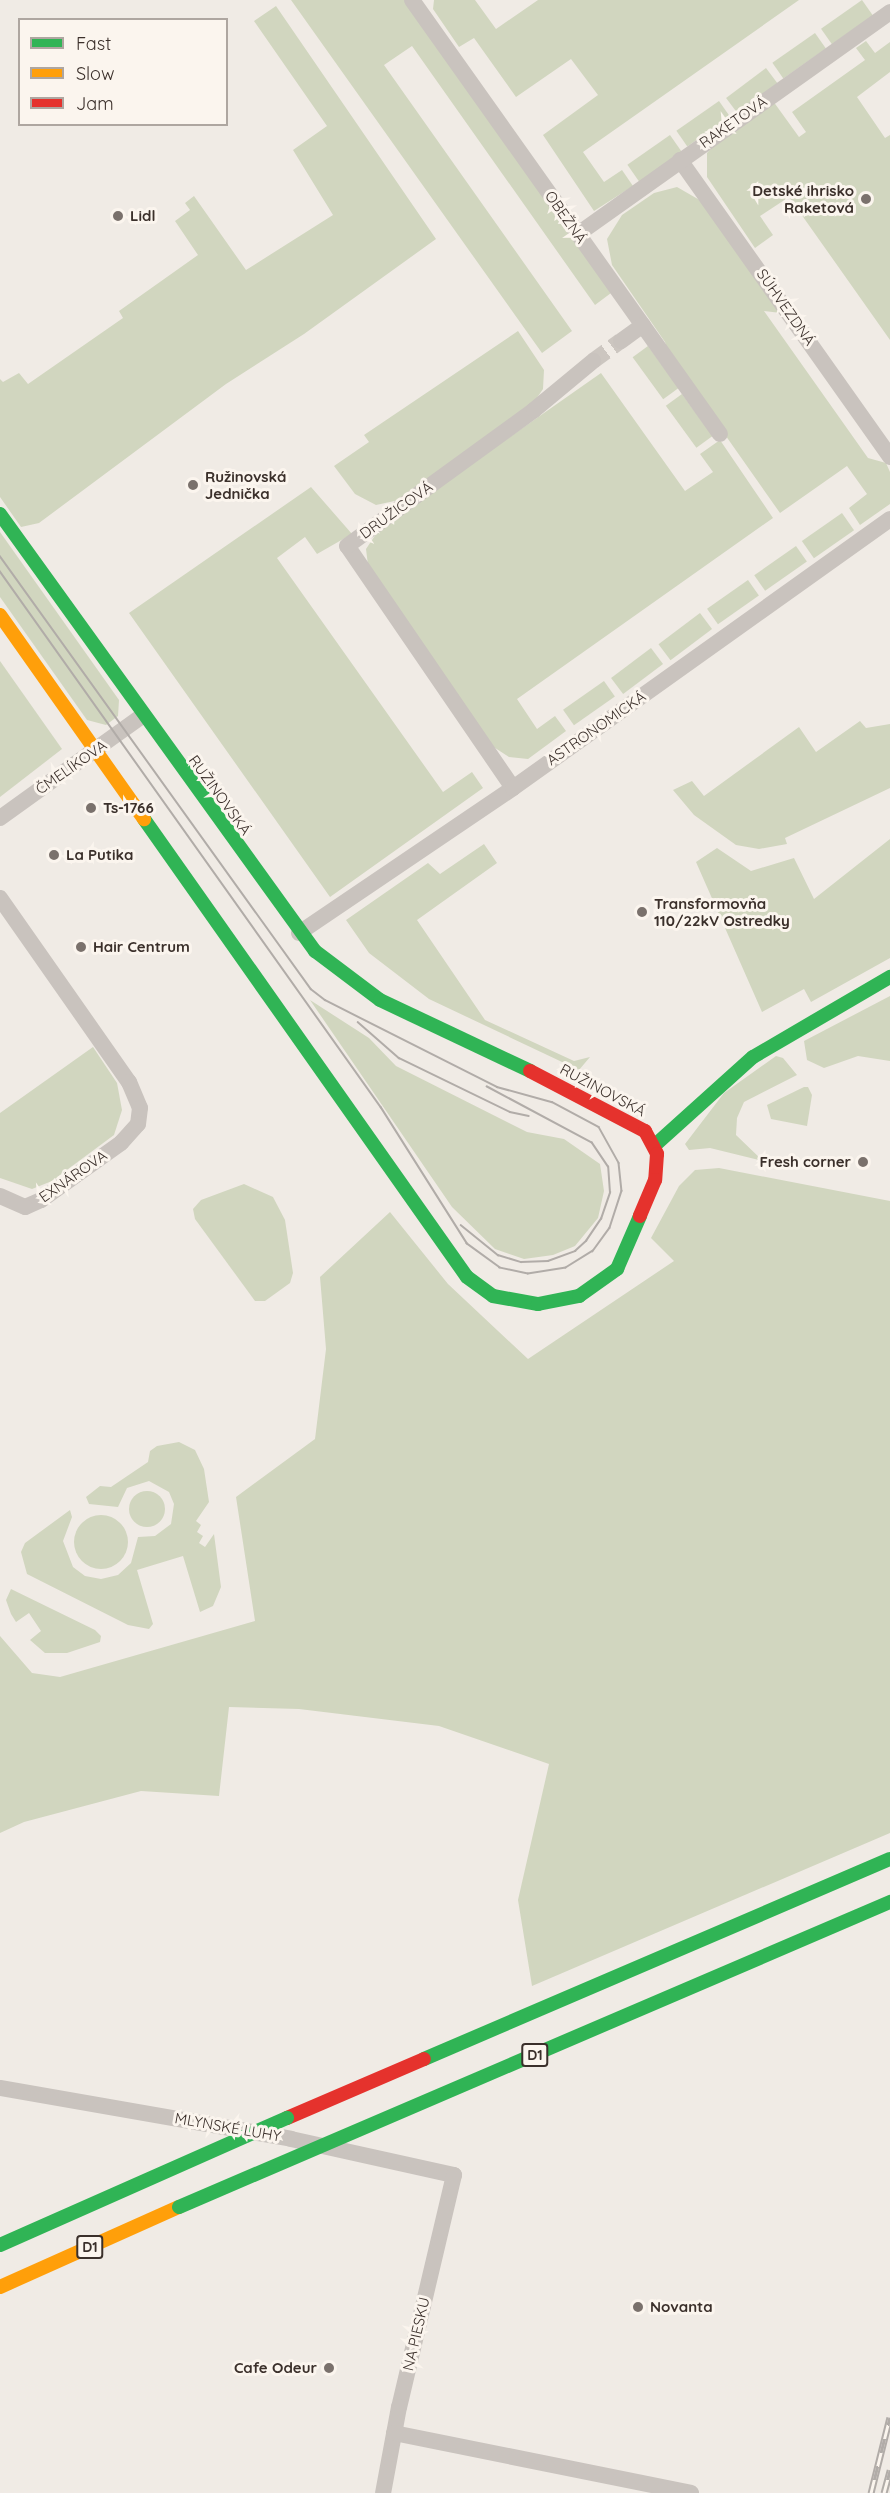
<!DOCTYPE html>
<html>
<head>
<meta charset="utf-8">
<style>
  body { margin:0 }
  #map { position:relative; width:890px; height:2493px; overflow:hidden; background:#f0ebe5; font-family:Quicksand,sans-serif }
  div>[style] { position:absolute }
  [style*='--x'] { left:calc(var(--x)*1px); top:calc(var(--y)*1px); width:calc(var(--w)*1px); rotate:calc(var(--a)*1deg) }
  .green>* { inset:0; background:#d1d6bf; transform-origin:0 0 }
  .round { border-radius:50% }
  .street-tunnel>* { height:16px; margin-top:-8px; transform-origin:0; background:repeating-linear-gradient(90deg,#ccc6c0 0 16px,transparent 0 24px) }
  .street>* { height:16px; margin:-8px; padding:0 8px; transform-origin:8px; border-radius:8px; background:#c9c3be }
  .fast>* { height:14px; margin:-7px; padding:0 7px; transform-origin:7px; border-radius:7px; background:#30b455 }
  .slow>* { height:14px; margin:-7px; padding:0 7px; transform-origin:7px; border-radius:7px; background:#ff9f0a }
  .jam>* { height:14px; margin:-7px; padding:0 7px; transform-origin:7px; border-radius:7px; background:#e5322d }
  .tram>* { height:1.5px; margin:-0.75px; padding:0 0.75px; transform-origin:0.75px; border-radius:0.75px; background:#b1aca8 }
  .rail>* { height:7px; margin-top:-3.5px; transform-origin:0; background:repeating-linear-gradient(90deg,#fbf5ee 0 14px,#b1aca8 0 28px); box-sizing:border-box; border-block:2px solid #b1aca8 }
  .fast-bridge>* { height:14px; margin:-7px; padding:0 7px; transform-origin:7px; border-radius:7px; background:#30b455 }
  .dots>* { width:16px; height:16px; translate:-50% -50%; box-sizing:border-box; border:3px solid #fbf5ee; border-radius:50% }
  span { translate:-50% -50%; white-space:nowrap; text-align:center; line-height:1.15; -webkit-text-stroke:6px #fbf5ee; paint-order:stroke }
  .shield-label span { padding:2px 4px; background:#fbf5ee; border:2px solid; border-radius:4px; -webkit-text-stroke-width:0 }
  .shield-label { font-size:14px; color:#3b302b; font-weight:700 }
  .street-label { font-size:15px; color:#3b302b }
  .poi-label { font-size:15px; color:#3b302b; font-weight:700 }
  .right { translate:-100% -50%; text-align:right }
  .left { translate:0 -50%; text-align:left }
  .legend { position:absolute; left:18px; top:18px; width:210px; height:108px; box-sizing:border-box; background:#fbf5ee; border:2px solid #aea6a0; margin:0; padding:8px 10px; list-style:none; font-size:18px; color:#3b302b }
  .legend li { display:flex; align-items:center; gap:12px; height:30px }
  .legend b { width:30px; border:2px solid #aea6a0 }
</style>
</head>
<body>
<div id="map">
  <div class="green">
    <div style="clip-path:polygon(291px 0,405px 0,611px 293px,595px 305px,412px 46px,384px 65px,572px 331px,542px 353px)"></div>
    <div style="clip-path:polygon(434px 0,475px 0,496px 29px,538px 0,799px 0,583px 152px,604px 182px,622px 170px,633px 186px,594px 211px,543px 135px,598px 95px,571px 59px,516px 97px,474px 38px,459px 47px,433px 9px)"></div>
    <div style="left:862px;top:0;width:19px;height:50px;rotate:55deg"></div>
    <div style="clip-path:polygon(276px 6px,436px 239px,304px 334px,226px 384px,39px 523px,21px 527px,0 497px,0 379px,3px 382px,19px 373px,28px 384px,123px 318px,119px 311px,198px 255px,175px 221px,190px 210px,185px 203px,194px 196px,246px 270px,333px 215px,293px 150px,327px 126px,254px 21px)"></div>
    <div style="left:815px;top:33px;width:19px;height:52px;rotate:55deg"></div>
    <div style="clip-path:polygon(866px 41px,875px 53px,890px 42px,890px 72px,857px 97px,885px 138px,890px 135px,890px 340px,789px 197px,760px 216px,773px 235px,755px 248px,707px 177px,707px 153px,721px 137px,773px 101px,799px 137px,806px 132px,792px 112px,865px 60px,856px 48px)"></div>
    <div style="left:766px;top:68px;width:20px;height:50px;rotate:53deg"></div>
    <div style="left:719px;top:101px;width:19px;height:52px;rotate:55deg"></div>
    <div style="left:670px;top:135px;width:21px;height:52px;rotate:55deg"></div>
    <div style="clip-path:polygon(677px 187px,703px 202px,781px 313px,764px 311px,868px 458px,886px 463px,890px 472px,890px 504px,860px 525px,849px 508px,867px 494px,847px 466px,780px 513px,669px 355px,665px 342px,612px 265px,607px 239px,622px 215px,654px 193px)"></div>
    <div style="clip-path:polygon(518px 331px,544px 370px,543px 389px,532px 405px,399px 500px,376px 505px,355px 494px,334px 466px,369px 442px,364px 435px)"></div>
    <div style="left:648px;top:346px;width:52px;height:19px;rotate:54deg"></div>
    <div style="clip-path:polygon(601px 373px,685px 491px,713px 472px,700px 454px,720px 440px,773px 518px,517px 699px,537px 729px,555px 716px,566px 731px,528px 759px,509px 757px,489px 744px,369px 573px,366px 549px,380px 528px)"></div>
    <div style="left:682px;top:394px;width:52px;height:20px;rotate:54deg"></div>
    <div style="clip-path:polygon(311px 487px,352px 534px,317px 554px,305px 537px,277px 558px,443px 792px,472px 772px,483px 788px,330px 897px,129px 613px)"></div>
    <div style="left:842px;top:513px;width:21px;height:49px;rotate:55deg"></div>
    <div style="clip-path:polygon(0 532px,119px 700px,118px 716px,106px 725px,87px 720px,0 597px)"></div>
    <div style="left:796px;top:546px;width:19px;height:51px;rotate:55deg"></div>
    <div style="left:748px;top:580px;width:19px;height:50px;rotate:55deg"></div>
    <div style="left:700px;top:613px;width:20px;height:52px;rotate:53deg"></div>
    <div style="left:651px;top:648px;width:20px;height:50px;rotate:53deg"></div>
    <div style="clip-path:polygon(0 661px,62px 749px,0 797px)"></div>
    <div style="left:604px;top:681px;width:19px;height:50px;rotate:55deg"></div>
    <div style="clip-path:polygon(860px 721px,866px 728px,890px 724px,890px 788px,785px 838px,787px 844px,759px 849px,736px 845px,694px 815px,673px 790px,692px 781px,704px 796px,799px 727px,816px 752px)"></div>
    <div style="clip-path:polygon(890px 839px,890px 958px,811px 1002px,804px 989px,762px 1012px,696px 862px,717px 848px,751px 871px,794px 858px,814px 899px)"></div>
    <div style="clip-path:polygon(484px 844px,497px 863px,417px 920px,485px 1020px,574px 1061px,590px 1057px,579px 1070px,429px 999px,369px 953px,346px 920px,428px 863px,440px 874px)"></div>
    <div style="clip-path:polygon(890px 996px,890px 1061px,858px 1056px,824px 1068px,807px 1060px,804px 1041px)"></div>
    <div style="clip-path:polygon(310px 1000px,369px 1038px,396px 1066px,527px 1132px,564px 1139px,600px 1164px,604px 1191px,598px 1218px,575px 1246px,553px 1255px,524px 1259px,495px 1249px,452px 1207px)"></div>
    <div style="clip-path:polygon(93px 1047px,117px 1083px,122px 1110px,114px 1135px,52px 1181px,32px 1189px,0 1178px,0 1113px)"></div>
    <div style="clip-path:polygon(776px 1056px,783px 1058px,797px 1075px,744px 1102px,737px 1118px,736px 1135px,763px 1161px,710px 1148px,689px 1150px,685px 1144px,724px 1093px)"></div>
    <div style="clip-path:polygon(804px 1087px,808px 1087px,812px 1095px,807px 1126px,771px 1119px,767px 1105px)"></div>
    <div style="clip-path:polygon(719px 1168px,890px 1201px,890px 1833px,532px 1986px,518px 1900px,549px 1764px,439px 1726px,299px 1709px,229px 1707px,219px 1796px,141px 1791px,24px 1822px,0 1833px,0 1636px,32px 1673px,60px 1677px,255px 1621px,236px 1497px,315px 1439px,326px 1349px,320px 1277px,390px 1212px,448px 1284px,528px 1359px,674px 1261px,651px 1238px,679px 1186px,695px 1170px)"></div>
    <div style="clip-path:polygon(244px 1184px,273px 1197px,285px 1220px,293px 1273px,290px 1283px,265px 1301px,255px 1301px,195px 1219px,193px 1209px,201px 1200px)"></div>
    <div style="clip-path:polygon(179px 1442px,195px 1450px,204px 1469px,209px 1502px,196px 1521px,201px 1525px,197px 1532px,203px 1536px,199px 1543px,205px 1547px,214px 1534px,221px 1587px,213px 1606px,200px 1612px,183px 1556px,137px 1570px,153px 1624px,149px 1629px,128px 1625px,27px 1574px,21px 1552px,25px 1543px,70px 1510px,72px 1517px,63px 1541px,73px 1567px,85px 1576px,101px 1579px,118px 1575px,131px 1563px,138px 1537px,155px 1536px,171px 1524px,174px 1504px,169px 1492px,149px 1481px,127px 1488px,118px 1507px,89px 1504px,86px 1497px,100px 1486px,111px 1487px,148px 1462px,150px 1451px,157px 1446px)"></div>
    <div class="round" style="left:129px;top:1491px;width:36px;height:36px"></div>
    <div class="round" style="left:74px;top:1515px;width:54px;height:54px"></div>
    <div style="clip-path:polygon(11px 1589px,95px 1630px,101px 1636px,100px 1642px,67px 1653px,45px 1653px,30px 1640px,41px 1631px,29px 1613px,16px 1622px,11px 1614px,6px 1600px)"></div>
  </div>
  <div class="street-tunnel">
    <div style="--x:593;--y:361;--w:34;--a:-36"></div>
  </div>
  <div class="street">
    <div style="--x:412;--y:0;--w:532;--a:54.64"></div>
    <div style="--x:680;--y:160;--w:364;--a:54.7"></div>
    <div style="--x:578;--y:234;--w:383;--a:-35.4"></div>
    <div style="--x:621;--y:341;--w:27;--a:-36"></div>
    <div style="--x:513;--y:788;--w:293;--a:-124.4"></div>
    <div style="--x:347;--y:546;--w:231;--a:-36"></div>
    <div style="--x:534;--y:410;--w:77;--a:-39.7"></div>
    <div style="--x:0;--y:818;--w:175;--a:-35.7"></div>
    <div style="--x:0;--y:898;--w:225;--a:55"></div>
    <div style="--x:129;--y:1082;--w:28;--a:67"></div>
    <div style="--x:140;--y:1108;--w:16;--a:97"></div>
    <div style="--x:138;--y:1124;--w:25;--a:132"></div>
    <div style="--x:121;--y:1143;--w:98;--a:144.5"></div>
    <div style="--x:41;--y:1200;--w:17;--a:156"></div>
    <div style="--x:25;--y:1207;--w:27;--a:-156"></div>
    <div style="--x:299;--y:933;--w:258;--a:-34.1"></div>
    <div style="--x:513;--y:788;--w:463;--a:-35.5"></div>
    <div style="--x:0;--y:2088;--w:295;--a:9.9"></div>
    <div style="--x:291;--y:2139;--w:167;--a:12.5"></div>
    <div style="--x:454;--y:2175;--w:238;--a:103.3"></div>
    <div style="--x:399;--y:2407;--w:87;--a:100.5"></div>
    <div style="--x:394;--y:2433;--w:303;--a:11.4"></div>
  </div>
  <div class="fast">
    <div style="--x:0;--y:514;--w:539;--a:54.22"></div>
    <div style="--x:315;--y:951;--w:81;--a:37"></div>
    <div style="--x:380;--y:1000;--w:166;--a:25.3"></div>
    <div style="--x:144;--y:819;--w:560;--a:54.81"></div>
    <div style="--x:467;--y:1277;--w:32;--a:36"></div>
    <div style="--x:493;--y:1296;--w:46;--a:10.1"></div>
    <div style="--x:538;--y:1304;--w:42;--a:-11"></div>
    <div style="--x:579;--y:1296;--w:47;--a:-35.4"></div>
    <div style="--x:617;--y:1269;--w:58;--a:-66.5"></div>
    <div style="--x:654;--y:1146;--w:133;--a:-42"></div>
    <div style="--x:753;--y:1057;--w:159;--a:-30.3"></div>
    <div style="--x:424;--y:2059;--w:507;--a:-23.23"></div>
  </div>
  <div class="slow">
    <div style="--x:0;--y:615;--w:250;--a:54.8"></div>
    <div style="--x:0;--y:2287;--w:196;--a:-24.1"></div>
  </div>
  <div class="jam">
    <div style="--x:530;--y:1071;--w:130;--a:27.6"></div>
    <div style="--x:645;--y:1131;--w:26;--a:62"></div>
    <div style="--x:657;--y:1154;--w:26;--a:94"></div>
    <div style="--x:655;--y:1180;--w:39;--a:113"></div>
    <div style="--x:287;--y:2118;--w:149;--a:-23.3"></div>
  </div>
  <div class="tram">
    <div style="--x:0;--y:556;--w:533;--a:54.31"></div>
    <div style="--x:311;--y:989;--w:18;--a:38"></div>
    <div style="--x:325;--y:1000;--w:193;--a:26.8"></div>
    <div style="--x:497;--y:1087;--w:57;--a:15.3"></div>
    <div style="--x:552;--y:1102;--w:53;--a:28"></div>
    <div style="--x:599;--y:1127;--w:41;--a:60.9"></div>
    <div style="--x:619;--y:1163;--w:28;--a:84"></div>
    <div style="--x:622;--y:1191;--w:39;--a:108"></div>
    <div style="--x:610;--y:1228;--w:29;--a:126"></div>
    <div style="--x:593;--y:1251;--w:32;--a:148"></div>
    <div style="--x:566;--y:1268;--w:38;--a:171"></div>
    <div style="--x:528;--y:1274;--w:29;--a:-168"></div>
    <div style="--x:500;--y:1268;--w:41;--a:-144"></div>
    <div style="--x:467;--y:1244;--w:161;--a:-122.3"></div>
    <div style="--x:381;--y:1108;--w:658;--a:-125.41"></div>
    <div style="--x:358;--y:1022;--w:55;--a:41.3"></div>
    <div style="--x:399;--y:1058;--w:123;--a:25.9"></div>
    <div style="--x:510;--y:1112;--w:19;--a:12"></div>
    <div style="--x:461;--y:1225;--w:48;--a:39"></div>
    <div style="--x:498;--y:1255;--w:24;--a:17"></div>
    <div style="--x:521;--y:1262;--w:27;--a:-2"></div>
    <div style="--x:548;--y:1261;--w:29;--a:-20"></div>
    <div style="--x:575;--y:1251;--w:15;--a:-42"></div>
    <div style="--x:586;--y:1241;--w:27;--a:-56"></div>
    <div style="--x:601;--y:1219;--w:28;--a:-71"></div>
    <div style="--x:610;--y:1193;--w:26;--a:-94"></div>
    <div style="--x:608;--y:1167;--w:29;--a:-124"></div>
    <div style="--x:592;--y:1143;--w:119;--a:-151.9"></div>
  </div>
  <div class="rail">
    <div style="--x:871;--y:2493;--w:78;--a:-76"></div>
    <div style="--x:884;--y:2493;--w:24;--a:-75"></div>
  </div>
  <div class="fast-bridge">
    <div style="--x:179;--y:2207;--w:774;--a:-23.22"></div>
    <div style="--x:0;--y:2245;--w:314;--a:-23.9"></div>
  </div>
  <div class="dots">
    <div style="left:866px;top:199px;background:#7a716c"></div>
    <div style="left:118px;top:216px;background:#7a716c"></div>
    <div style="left:193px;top:485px;background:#7a716c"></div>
    <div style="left:91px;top:808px;background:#7a716c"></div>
    <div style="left:54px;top:855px;background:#7a716c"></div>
    <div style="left:642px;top:912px;background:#7a716c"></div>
    <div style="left:81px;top:947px;background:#7a716c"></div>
    <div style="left:863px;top:1162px;background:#7a716c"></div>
    <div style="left:638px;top:2307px;background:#7a716c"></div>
    <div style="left:329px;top:2368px;background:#7a716c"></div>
  </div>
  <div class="shield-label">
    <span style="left:535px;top:2055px">D1</span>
    <span style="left:90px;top:2247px">D1</span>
  </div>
  <div class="street-label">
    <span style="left:733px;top:122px;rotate:-35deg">RAKETOVÁ</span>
    <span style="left:566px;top:217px;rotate:55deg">OBEŽNÁ</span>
    <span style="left:786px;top:307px;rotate:55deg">SÚHVEZDNÁ</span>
    <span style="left:396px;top:510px;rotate:-36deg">DRUŽICOVÁ</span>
    <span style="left:596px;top:728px;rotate:-35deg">ASTRONOMICKÁ</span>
    <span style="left:71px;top:767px;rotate:-35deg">ČMELÍKOVA</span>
    <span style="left:220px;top:795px;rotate:54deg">RUŽINOVSKÁ</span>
    <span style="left:603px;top:1090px;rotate:28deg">RUŽINOVSKÁ</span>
    <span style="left:73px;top:1176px;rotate:-35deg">EXNÁROVA</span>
    <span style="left:228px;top:2127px;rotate:10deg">MLYNSKÉ LUHY</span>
    <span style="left:416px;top:2334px;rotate:-77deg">NA PIESKU</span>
  </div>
  <div class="poi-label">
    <span class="right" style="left:854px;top:199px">Detské ihrisko<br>Raketová</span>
    <span class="left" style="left:130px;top:216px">Lidl</span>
    <span class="left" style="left:205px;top:485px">Ružinovská<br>Jednička</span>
    <span class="left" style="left:103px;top:808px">Ts-1766</span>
    <span class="left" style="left:66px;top:855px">La Putika</span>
    <span class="left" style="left:654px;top:912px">Transformovňa<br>110/22kV Ostredky</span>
    <span class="left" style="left:93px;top:947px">Hair Centrum</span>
    <span class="right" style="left:851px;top:1162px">Fresh corner</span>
    <span class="left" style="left:650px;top:2307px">Novanta</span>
    <span class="right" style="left:317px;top:2368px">Cafe Odeur</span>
  </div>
  <ul class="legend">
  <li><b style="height:8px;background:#30b455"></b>Fast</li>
  <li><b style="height:8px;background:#ff9f0a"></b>Slow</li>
  <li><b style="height:8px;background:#e5322d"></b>Jam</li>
  </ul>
</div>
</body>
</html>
